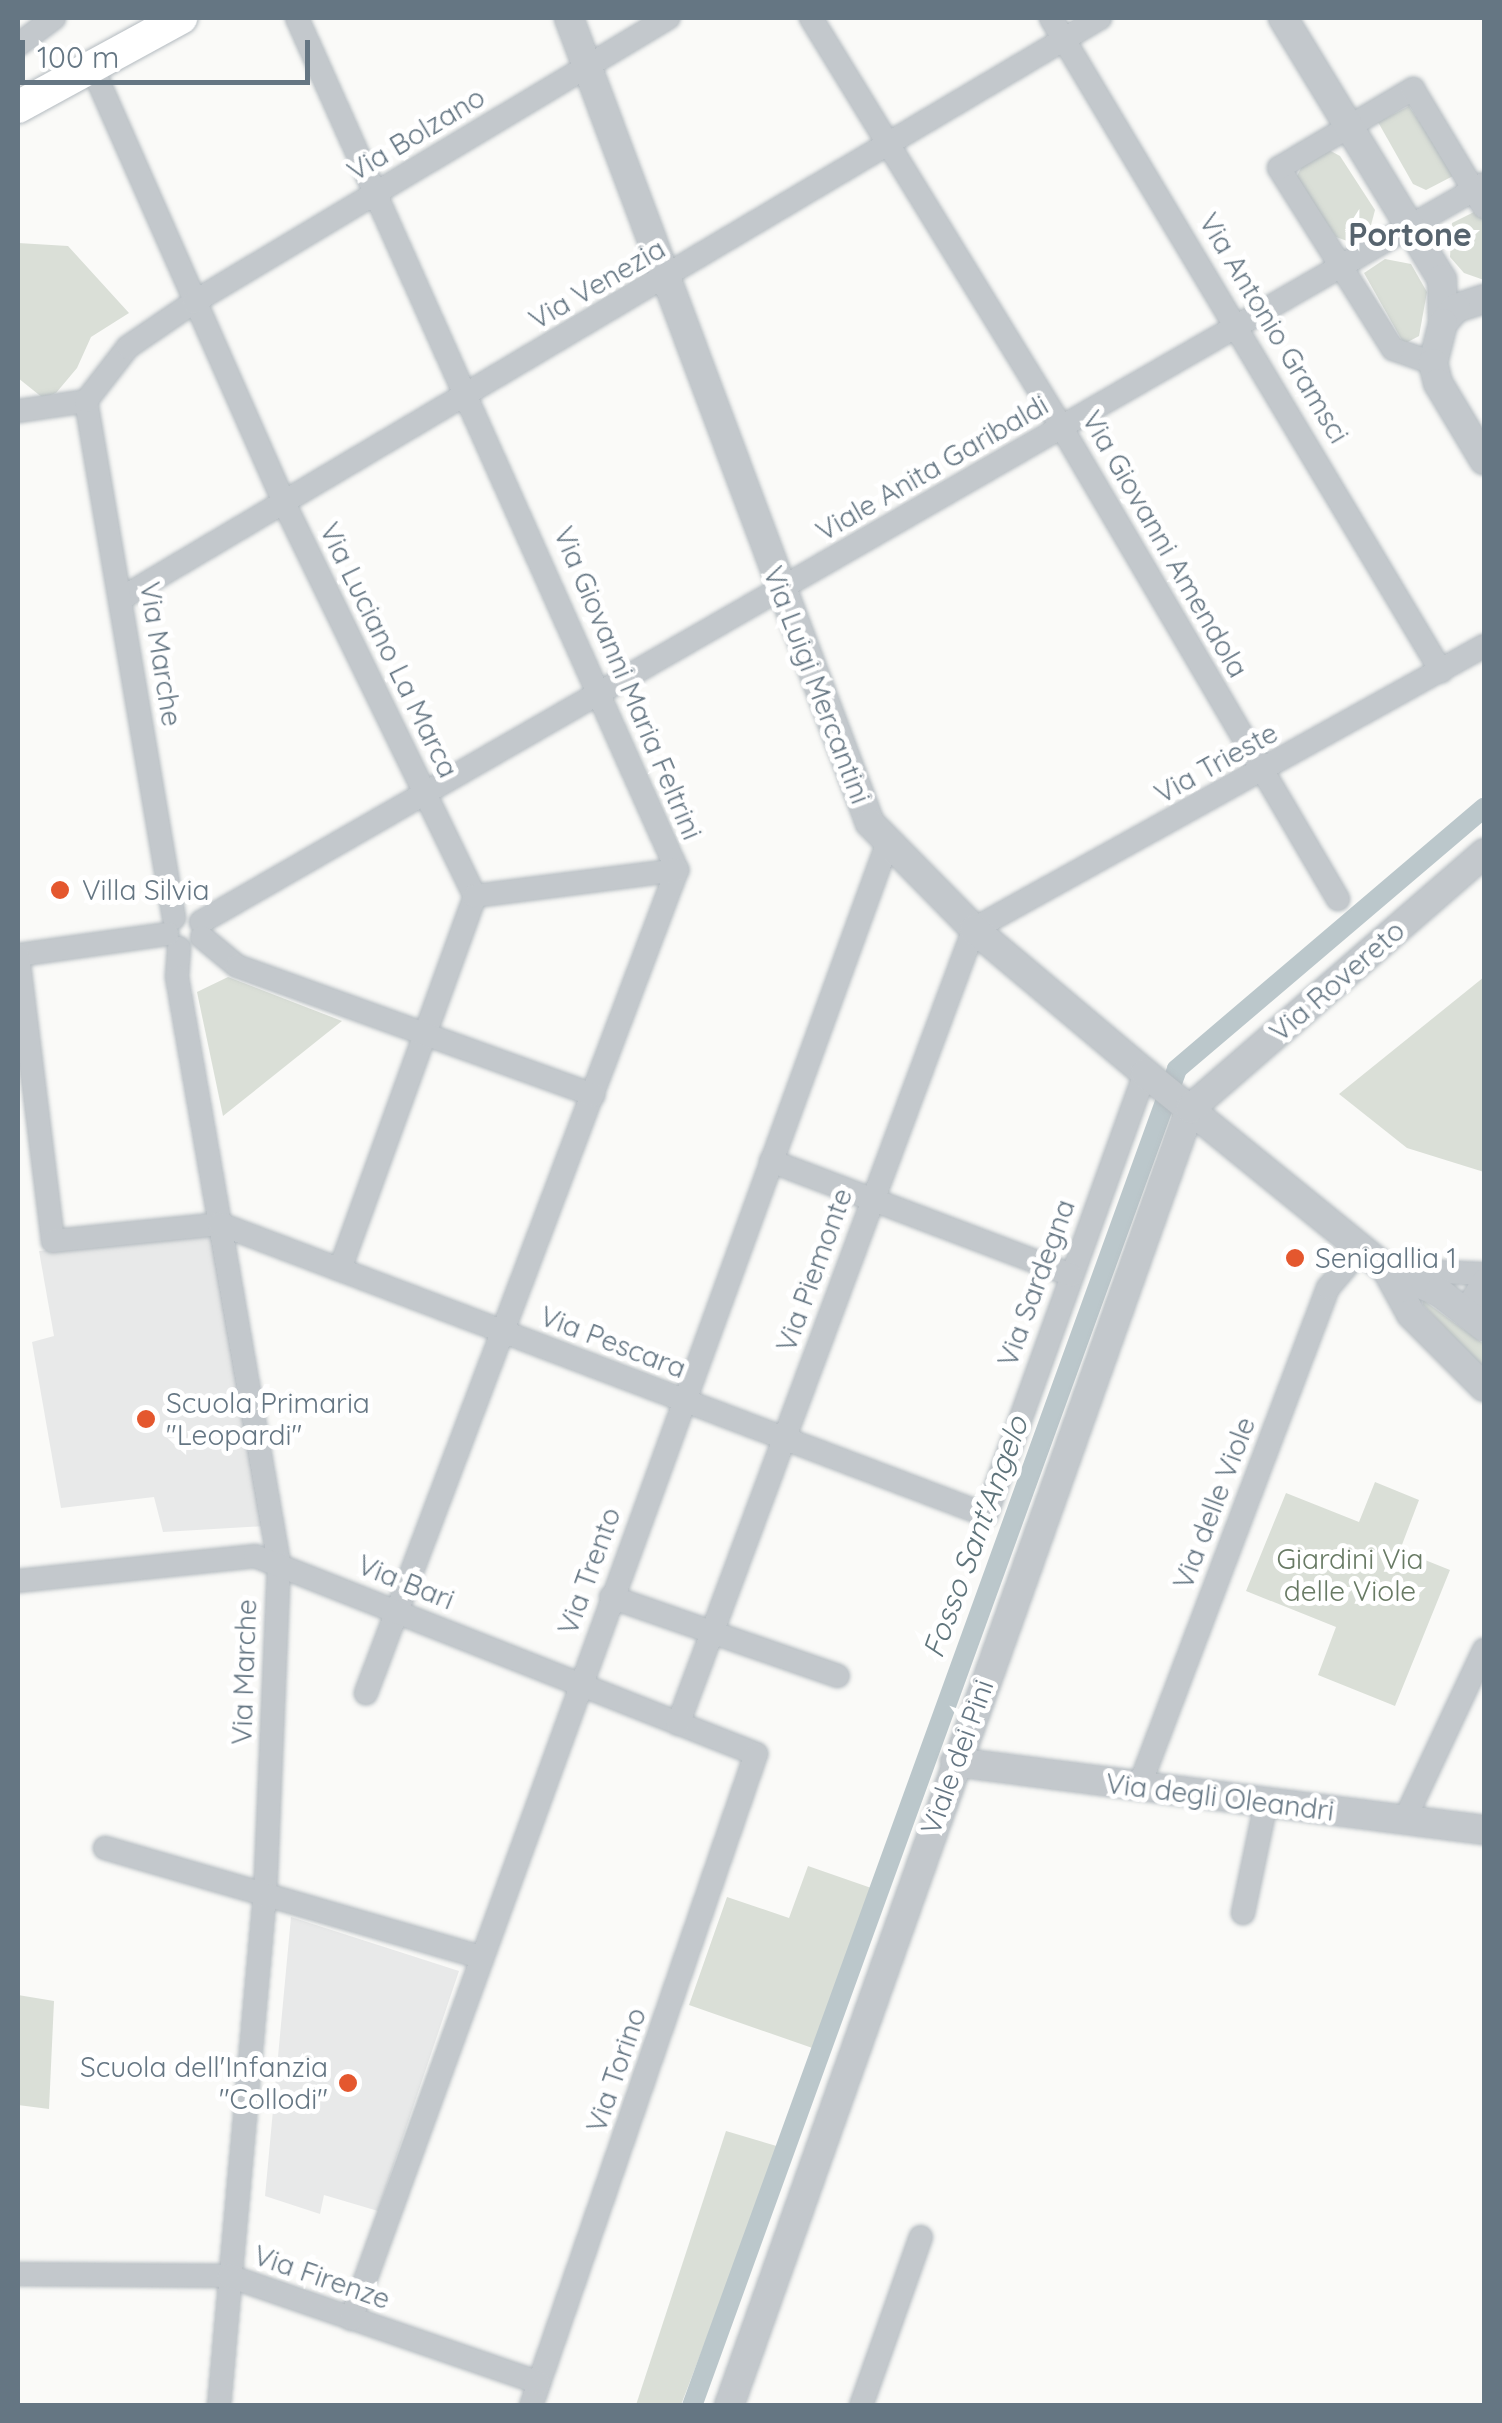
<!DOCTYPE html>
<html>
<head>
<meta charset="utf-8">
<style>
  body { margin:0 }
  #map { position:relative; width:1502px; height:2423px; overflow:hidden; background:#fafaf8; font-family:Quicksand,sans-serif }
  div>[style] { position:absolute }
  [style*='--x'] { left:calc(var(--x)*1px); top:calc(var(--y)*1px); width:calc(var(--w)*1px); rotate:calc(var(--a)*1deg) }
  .built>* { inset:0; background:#e8e9e9 }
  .green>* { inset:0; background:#dadfd7 }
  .canal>* { height:20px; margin:-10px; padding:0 10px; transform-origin:10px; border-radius:10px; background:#bbc7cb }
  .roads { filter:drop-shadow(0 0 2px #b3babf) drop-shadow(0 0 2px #b3babf) }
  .minor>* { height:22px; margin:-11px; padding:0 11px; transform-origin:11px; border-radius:11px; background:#c3c8cc }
  .tertiary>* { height:28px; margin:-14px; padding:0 14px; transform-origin:14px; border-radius:14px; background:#c3c8cc }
  .secondary>* { height:32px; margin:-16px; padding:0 16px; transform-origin:16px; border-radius:16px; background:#fff }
  .dots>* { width:28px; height:28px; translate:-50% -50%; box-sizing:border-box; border:5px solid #fff; border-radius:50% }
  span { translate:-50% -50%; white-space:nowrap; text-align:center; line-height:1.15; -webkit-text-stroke:10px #fff; paint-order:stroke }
  .street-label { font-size:28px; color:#657683 }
  .poi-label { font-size:28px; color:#657683 }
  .left { translate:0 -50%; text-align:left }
  .right { translate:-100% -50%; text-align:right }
  .park-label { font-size:28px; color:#687a64 }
  .water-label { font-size:30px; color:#60757c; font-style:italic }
  .quarter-label { font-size:32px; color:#57646e; font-weight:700 }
  .frame { position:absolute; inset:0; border:20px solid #657683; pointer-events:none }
  .scale { position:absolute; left:20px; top:40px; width:290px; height:45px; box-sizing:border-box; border:5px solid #657683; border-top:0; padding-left:12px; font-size:30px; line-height:35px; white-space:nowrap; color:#657683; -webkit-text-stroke:8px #fff; paint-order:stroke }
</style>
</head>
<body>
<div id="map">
  <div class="built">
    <div style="clip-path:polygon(213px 1233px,265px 1526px,163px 1532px,154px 1497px,61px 1508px,32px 1342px,54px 1336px,39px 1251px)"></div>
    <div style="clip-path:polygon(291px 1917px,459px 1971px,378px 2211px,324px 2195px,320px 2214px,265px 2196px)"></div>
  </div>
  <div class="green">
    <div style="clip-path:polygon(1409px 106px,1455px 175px,1426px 190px,1413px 184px,1378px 122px)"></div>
    <div style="clip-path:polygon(1327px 149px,1340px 156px,1375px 210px,1370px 229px,1350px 242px,1336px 237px,1296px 178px,1303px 164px)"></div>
    <div style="clip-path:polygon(1478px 210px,1484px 221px,1484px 280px,1464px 273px,1450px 257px,1452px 223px)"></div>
    <div style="clip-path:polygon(18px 243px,68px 246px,129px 313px,91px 337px,77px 368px,56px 393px,43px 398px,18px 378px)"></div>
    <div style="clip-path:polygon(1385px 259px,1411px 264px,1427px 292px,1419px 336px,1404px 344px,1364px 273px)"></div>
    <div style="clip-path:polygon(228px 977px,342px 1021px,223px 1116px,197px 992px)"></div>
    <div style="clip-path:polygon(1484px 977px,1484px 1172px,1407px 1148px,1339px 1094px)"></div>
    <div style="clip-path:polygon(1423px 1300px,1484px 1344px,1484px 1368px,1423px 1305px)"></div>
    <div style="clip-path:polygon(1375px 1482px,1419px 1500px,1400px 1550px,1450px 1570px,1395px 1706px,1318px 1675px,1336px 1627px,1246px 1591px,1286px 1493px,1359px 1522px)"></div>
    <div style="clip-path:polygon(808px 1866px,877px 1890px,821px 2051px,689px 2005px,727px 1897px,789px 1918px)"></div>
    <div style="clip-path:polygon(18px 1995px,54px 2001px,49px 2109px,18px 2105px)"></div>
    <div style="clip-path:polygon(726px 2131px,780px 2147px,681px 2405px,636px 2405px)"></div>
  </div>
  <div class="canal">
    <div style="--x:692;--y:2406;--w:1422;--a:-70.06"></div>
    <div style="--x:1177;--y:1069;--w:403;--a:-40.4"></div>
  </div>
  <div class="roads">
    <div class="minor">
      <div style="--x:297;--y:18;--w:933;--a:65.96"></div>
      <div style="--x:677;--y:870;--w:880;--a:110.7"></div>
      <div style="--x:811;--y:18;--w:481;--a:58.5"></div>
      <div style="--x:1062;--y:428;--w:546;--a:59.63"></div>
      <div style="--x:1051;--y:18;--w:761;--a:59.15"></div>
      <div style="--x:18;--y:45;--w:45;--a:-36.9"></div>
      <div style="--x:92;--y:67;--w:476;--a:66.2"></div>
      <div style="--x:284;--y:503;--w:437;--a:64.1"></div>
      <div style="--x:475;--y:896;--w:397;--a:109.9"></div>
      <div style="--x:1433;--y:363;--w:42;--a:-160.7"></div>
      <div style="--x:1393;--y:349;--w:214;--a:-122.2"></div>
      <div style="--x:1279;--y:168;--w:156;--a:-30.5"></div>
      <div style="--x:1413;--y:89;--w:138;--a:59"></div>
      <div style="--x:18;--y:411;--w:69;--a:-8.4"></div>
      <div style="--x:122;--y:598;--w:1137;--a:-30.67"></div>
      <div style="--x:475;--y:896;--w:204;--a:-7.3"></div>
      <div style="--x:174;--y:918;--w:524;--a:-99.66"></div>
      <div style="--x:86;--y:401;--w:68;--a:-52.1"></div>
      <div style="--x:128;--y:347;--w:80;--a:-34.3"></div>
      <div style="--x:194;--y:302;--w:553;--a:-30.93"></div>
      <div style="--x:201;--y:922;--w:1480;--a:-29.91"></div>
      <div style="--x:202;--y:937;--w:45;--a:39.6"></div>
      <div style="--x:237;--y:966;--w:379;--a:19.9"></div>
      <div style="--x:179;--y:948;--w:29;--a:94"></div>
      <div style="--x:177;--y:977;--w:595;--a:80.13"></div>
      <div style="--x:279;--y:1563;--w:331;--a:92.4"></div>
      <div style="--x:265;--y:1894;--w:514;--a:95.13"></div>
      <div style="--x:18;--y:955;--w:151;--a:-8"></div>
      <div style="--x:18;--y:956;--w:287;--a:83"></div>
      <div style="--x:53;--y:1241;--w:168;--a:-5.8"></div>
      <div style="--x:220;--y:1224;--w:819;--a:20.8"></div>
      <div style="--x:986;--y:1515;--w:470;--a:-70.2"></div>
      <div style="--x:771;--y:1161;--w:321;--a:20.8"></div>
      <div style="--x:1398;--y:1270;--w:86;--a:2.7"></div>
      <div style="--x:1475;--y:1319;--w:18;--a:-103"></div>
      <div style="--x:1471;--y:1301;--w:25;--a:-58"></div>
      <div style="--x:18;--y:1581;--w:238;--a:-6"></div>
      <div style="--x:255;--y:1556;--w:539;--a:21.56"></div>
      <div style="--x:756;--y:1754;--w:690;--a:109.04"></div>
      <div style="--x:611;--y:1597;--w:240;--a:19.2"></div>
      <div style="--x:678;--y:1724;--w:848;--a:-69.58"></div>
      <div style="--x:974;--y:929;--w:583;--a:-29.03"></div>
      <div style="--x:1139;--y:1787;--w:534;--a:-69.26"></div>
      <div style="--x:1328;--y:1288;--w:51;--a:-49.8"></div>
      <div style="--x:1404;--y:1821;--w:189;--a:-64.9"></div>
      <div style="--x:105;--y:1848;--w:391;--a:16.2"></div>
      <div style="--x:1243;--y:1913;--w:112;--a:-78.2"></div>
      <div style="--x:18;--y:2274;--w:211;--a:0.5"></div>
      <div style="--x:229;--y:2276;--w:328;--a:19"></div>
      <div style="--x:351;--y:2319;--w:1568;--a:-70.02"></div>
      <div style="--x:861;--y:2406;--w:179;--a:-70.5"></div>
    </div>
    <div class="tertiary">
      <div style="--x:569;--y:18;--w:859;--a:69.5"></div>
      <div style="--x:870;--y:823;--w:148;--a:45.5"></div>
      <div style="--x:974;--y:929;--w:224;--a:40.1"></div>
      <div style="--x:1145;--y:1073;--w:312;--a:39.1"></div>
      <div style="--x:1387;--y:1270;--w:56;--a:22.9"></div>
      <div style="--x:1439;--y:1292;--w:57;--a:37.9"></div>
      <div style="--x:1283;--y:18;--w:306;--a:58.7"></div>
      <div style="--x:1442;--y:279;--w:44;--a:88.7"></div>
      <div style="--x:1484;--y:299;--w:29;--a:162"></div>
      <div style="--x:1456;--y:308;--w:20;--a:131"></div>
      <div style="--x:1443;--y:323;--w:41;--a:104"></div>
      <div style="--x:1433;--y:363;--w:21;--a:76"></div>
      <div style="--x:1438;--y:383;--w:90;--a:59.1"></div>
      <div style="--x:1387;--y:1270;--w:50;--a:61.4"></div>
      <div style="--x:1411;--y:1314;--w:103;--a:45"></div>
      <div style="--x:955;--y:1762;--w:533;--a:7.32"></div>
      <div style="--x:729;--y:2406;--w:1376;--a:-70.43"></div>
      <div style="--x:1190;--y:1109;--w:390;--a:-41"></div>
    </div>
    <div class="secondary">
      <div style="--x:18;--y:107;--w:186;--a:-28.6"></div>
    </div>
  </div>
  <div class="dots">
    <div style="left:60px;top:890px;background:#e4572e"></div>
    <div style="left:1295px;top:1258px;background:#e4572e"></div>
    <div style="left:146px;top:1419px;background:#e4572e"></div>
    <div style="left:348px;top:2083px;background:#e4572e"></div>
  </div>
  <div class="street-label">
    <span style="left:416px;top:134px;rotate:-31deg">Via Bolzano</span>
    <span style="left:597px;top:284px;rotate:-30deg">Via Venezia</span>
    <span style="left:1274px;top:328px;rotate:59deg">Via Antonio Gramsci</span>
    <span style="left:932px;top:468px;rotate:-30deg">Viale Anita Garibaldi</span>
    <span style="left:1165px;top:544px;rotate:60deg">Via Giovanni Amendola</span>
    <span style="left:389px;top:650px;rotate:64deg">Via Luciano La Marca</span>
    <span style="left:161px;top:654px;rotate:81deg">Via Marche</span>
    <span style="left:628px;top:683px;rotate:67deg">Via Giovanni Maria Feltrini</span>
    <span style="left:817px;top:685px;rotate:69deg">Via Luigi Mercantini</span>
    <span style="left:1216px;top:763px;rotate:-29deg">Via Trieste</span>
    <span style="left:1337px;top:981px;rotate:-41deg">Via Rovereto</span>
    <span style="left:814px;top:1270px;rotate:-70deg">Via Piemonte</span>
    <span style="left:1036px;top:1283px;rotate:-70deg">Via Sardegna</span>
    <span style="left:613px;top:1342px;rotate:21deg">Via Pescara</span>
    <span style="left:1214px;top:1503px;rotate:-69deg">Via delle Viole</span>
    <span style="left:589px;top:1571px;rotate:-70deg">Via Trento</span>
    <span style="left:406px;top:1582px;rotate:22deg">Via Bari</span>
    <span style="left:244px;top:1672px;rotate:-88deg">Via Marche</span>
    <span style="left:957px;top:1757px;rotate:-70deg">Viale dei Pini</span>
    <span style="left:1220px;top:1797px;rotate:7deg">Via degli Oleandri</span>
    <span style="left:616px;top:2070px;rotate:-71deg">Via Torino</span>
    <span style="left:322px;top:2277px;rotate:19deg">Via Firenze</span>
  </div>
  <div class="poi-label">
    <span class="left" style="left:82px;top:890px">Villa Silvia</span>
    <span class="left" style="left:1315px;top:1258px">Senigallia 1</span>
    <span class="left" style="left:166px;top:1419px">Scuola Primaria<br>"Leopardi"</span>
    <span class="right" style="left:328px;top:2083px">Scuola dell'Infanzia<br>"Collodi"</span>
  </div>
  <div class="park-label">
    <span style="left:1350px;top:1575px">Giardini Via<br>delle Viole</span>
  </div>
  <div class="water-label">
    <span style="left:975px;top:1537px;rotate:-70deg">Fosso Sant'Angelo</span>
  </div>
  <div class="quarter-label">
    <span style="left:1410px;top:234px">Portone</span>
  </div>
  <div class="frame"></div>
  <div class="scale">100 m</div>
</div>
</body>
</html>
